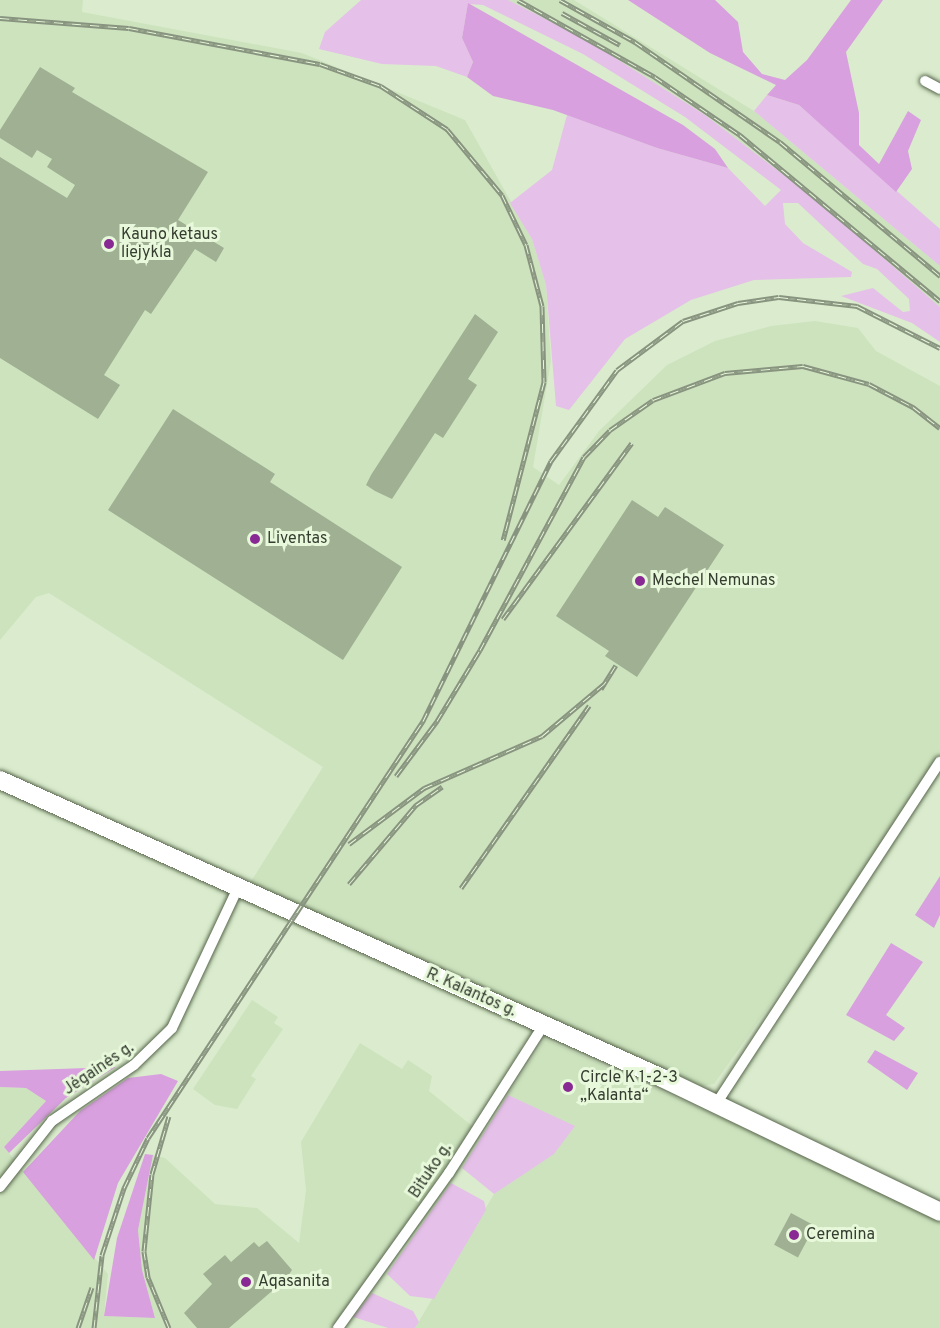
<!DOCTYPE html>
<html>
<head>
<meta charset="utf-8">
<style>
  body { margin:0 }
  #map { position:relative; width:940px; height:1328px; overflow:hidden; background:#daeccd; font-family:Overpass,sans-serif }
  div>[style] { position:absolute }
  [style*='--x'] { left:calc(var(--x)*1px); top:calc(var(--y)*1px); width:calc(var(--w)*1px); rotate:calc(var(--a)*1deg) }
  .built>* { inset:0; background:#cde3be }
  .green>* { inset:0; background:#e5c0e9 }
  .forest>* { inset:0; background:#d8a0de }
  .building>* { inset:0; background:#9fb093; transform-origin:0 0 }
  .roads { filter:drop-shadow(0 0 2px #56654b) drop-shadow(0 0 2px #56654b) }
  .street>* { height:10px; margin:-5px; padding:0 5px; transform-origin:5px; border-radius:5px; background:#fff }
  .primary>* { height:18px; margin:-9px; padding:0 9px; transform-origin:9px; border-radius:9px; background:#fff }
  .rail>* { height:5px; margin-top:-2.5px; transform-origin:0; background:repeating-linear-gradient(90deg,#e7f9da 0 9px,#88947f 0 18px); box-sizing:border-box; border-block:2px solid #88947f }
  .dots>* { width:16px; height:16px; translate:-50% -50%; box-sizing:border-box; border:3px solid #e7f9da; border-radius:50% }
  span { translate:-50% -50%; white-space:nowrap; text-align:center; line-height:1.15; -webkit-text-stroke:6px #e7f9da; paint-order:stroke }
  .poi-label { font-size:16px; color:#353c30 }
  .left { translate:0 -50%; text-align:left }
  .street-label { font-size:16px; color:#353c30 }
</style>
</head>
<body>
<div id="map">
  <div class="built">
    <div style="clip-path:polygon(0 0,83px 0,82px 12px,302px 53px,465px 120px,532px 239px,546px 285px,551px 361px,533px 467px,559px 485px,599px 431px,667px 365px,715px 341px,771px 326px,815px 321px,858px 328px,876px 351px,940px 386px,940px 766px,714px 1084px,702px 1086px,250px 883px,323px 767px,49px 593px,36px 597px,0 640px)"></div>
    <div style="clip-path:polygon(508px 0,574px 0,754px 111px,940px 266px,940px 307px,814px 198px,705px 115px,587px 40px)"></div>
    <div style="clip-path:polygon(252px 1000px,278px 1017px,274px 1023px,283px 1029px,251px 1076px,256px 1079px,237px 1109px,215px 1105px,193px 1089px)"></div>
    <div style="clip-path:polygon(545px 1039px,809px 1157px,940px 1221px,940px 1328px,415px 1328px,494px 1194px,574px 1127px,508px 1095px)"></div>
    <div style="clip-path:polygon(360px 1043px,402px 1069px,408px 1060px,432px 1076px,429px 1091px,482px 1134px,451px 1183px,344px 1328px,0 1328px,0 1087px,26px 1088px,46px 1101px,4px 1147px,108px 1274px,104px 1316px,155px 1318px,142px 1270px,138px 1230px,153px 1155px,165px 1158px,215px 1204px,257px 1208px,299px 1243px,306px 1190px,301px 1142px)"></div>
  </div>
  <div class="green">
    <div style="clip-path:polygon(361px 0,508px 0,587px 40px,705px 115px,814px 198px,940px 307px,940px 342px,912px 323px,841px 296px,873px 288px,903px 312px,910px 311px,909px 299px,877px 269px,863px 264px,798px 203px,783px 203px,785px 224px,803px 243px,852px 272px,851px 277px,754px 280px,691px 300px,625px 339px,569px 410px,556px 406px,546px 285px,532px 239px,510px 203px,552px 170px,567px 115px,657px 148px,728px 168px,765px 206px,781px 190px,685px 117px,583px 54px,483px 5px,468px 4px,462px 38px,473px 62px,467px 77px,436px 66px,382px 64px,319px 49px,325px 32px)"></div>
    <div style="clip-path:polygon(767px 95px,799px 105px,940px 229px,940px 266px,754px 111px)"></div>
    <div style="clip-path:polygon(508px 1095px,575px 1126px,554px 1154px,494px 1194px,462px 1168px)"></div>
    <div style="clip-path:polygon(451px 1183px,484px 1201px,486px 1210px,434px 1299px,410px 1296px,387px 1274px)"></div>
    <div style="clip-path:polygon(372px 1293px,413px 1311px,419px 1322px,415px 1328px,388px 1328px,353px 1317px)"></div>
  </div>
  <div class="forest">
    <div style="clip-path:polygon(628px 0,715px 0,738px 22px,743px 52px,762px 74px,785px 80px,807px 60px,851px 0,883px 0,846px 52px,859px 113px,859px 145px,879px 164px,908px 111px,921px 120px,908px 151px,912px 169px,896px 192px,799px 105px,767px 95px,776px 85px,710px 53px)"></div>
    <div style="clip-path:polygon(468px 3px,683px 125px,715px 149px,728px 168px,657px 148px,553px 110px,493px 96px,467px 77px,473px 62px,462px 38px)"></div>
    <div style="clip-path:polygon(940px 876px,940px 915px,934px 928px,915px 915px)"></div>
    <div style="clip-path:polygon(891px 943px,923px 962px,886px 1015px,905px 1028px,894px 1041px,846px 1015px)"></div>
    <div style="clip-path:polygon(875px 1050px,918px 1073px,907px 1090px,867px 1062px)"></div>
    <div style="clip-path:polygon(116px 1067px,66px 1098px,9px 1153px,4px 1147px,46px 1101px,26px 1088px,0 1087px,0 1071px)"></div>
    <div style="clip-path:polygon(161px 1074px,178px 1081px,118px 1183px,94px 1260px,23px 1172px,80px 1111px,128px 1078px)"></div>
    <div style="clip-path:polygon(145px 1154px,153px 1155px,138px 1230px,142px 1270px,155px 1318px,104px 1316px,117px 1238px)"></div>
  </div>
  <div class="building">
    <div style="clip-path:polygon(40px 67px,75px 88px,72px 92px,208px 172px,178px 220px,224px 248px,216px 262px,195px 249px,151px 314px,145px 310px,104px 375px,120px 385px,98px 419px,0 358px,0 157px,67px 198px,75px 185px,47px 167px,52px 159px,37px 150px,32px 158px,0 138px,0 130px)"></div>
    <div style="clip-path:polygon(475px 314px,498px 332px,468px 379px,477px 385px,443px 438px,435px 433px,392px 499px,375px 491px,366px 485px,371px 475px)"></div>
    <div style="clip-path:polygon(173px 409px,275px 474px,270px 482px,402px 567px,343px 660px,108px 510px)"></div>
    <div style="clip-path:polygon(632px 500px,658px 517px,665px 507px,724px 545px,637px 677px,605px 656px,609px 651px,556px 616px)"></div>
    <div style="left:791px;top:1213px;width:27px;height:36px;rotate:28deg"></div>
    <div style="clip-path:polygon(267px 1241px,292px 1270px,286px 1279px,229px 1328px,197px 1328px,184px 1313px,212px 1284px,203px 1274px,225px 1255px,231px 1262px,254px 1242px,259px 1247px)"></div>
  </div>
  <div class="roads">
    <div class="street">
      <div style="--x:925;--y:81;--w:17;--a:28"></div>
      <div style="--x:716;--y:1104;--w:409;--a:-56.8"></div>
      <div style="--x:0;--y:1187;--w:84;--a:-51.8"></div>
      <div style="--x:52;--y:1121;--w:99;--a:-34.3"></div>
      <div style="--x:134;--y:1065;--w:53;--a:-44.2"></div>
      <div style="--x:172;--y:1028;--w:155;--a:-64.8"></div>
      <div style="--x:338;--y:1328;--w:191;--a:-54.4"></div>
      <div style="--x:449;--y:1173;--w:174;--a:-57.4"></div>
    </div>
    <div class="primary">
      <div style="--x:0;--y:780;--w:726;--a:24.23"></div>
      <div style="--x:662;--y:1078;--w:309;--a:25.7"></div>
    </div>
  </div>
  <div class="rail">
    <div style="--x:518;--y:0;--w:157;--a:29.3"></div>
    <div style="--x:655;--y:77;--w:103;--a:34.3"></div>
    <div style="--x:740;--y:135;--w:260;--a:39.7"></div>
    <div style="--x:560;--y:0;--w:86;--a:29.2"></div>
    <div style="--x:635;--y:42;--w:176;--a:34.6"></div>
    <div style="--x:780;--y:142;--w:209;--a:39.9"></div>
    <div style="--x:562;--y:13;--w:66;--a:28.9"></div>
    <div style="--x:0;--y:18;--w:129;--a:4.4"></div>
    <div style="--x:129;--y:28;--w:194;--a:10.7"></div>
    <div style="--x:320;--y:64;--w:65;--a:19.8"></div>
    <div style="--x:381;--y:86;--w:79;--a:33.1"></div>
    <div style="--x:447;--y:129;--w:86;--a:50.2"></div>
    <div style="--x:502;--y:195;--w:55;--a:64.4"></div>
    <div style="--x:526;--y:245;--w:63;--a:75.3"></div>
    <div style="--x:542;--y:306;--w:76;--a:88.5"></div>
    <div style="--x:544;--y:382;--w:163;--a:104.5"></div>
    <div style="--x:503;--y:619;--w:218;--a:-53.8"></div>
    <div style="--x:601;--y:689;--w:28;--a:-58"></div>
    <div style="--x:396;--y:776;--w:69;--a:-53.3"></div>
    <div style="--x:437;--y:721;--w:83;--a:-58.8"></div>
    <div style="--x:480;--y:650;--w:219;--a:-61.7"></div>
    <div style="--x:584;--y:457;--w:37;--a:-46"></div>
    <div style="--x:610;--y:430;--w:52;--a:-34.9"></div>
    <div style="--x:653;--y:400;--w:77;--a:-20.6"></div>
    <div style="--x:725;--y:373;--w:78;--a:-5.1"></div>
    <div style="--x:803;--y:366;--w:68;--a:15.3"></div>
    <div style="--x:869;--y:384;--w:50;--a:27.6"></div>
    <div style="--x:913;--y:407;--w:34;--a:38"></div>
    <div style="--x:349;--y:844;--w:94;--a:-36.7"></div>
    <div style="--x:424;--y:788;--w:129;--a:-23.8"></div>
    <div style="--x:542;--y:736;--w:81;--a:-40"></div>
    <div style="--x:349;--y:884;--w:104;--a:-49.7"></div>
    <div style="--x:416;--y:805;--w:32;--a:-35"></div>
    <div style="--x:461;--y:888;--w:223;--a:-54.9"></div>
    <div style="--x:78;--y:1328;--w:43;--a:-71.1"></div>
    <div style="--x:94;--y:1328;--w:73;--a:-83.7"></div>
    <div style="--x:102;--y:1255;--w:71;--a:-71.8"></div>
    <div style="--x:124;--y:1188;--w:55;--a:-64.4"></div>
    <div style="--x:148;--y:1138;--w:500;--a:-56.6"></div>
    <div style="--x:423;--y:721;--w:290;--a:-63.8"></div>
    <div style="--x:551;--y:461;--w:112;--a:-54"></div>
    <div style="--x:617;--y:370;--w:82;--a:-36.6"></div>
    <div style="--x:683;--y:321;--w:58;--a:-18.1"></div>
    <div style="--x:738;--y:303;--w:41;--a:-8.3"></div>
    <div style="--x:779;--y:297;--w:79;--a:6.6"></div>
    <div style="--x:857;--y:306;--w:93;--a:26.8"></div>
    <div style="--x:169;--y:1328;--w:55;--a:-112.4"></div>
    <div style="--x:148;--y:1277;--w:26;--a:-99"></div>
    <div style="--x:144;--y:1251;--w:77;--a:-84.1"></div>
    <div style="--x:152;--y:1174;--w:60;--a:-73.7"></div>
  </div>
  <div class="dots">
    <div style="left:109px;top:244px;background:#892a94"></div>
    <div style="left:255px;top:539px;background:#892a94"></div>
    <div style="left:640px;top:581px;background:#892a94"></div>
    <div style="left:568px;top:1087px;background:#892a94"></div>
    <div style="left:794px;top:1235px;background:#892a94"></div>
    <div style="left:246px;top:1282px;background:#892a94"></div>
  </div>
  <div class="poi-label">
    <span class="left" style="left:121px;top:244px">Kauno ketaus<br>liejykla</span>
    <span class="left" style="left:267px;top:539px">Liventas</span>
    <span class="left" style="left:652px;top:581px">Mechel Nemunas</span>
    <span class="left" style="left:580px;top:1087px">Circle K 1-2-3<br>„Kalanta“</span>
    <span class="left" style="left:806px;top:1235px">Ceremina</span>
    <span class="left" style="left:258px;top:1282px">Aqasanita</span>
  </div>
  <div class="street-label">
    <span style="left:471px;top:993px;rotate:24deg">R. Kalantos g.</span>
    <span style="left:99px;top:1069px;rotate:-34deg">Jėgainės g.</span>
    <span style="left:431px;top:1171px;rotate:-56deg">Bituko g.</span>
  </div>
</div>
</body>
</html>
